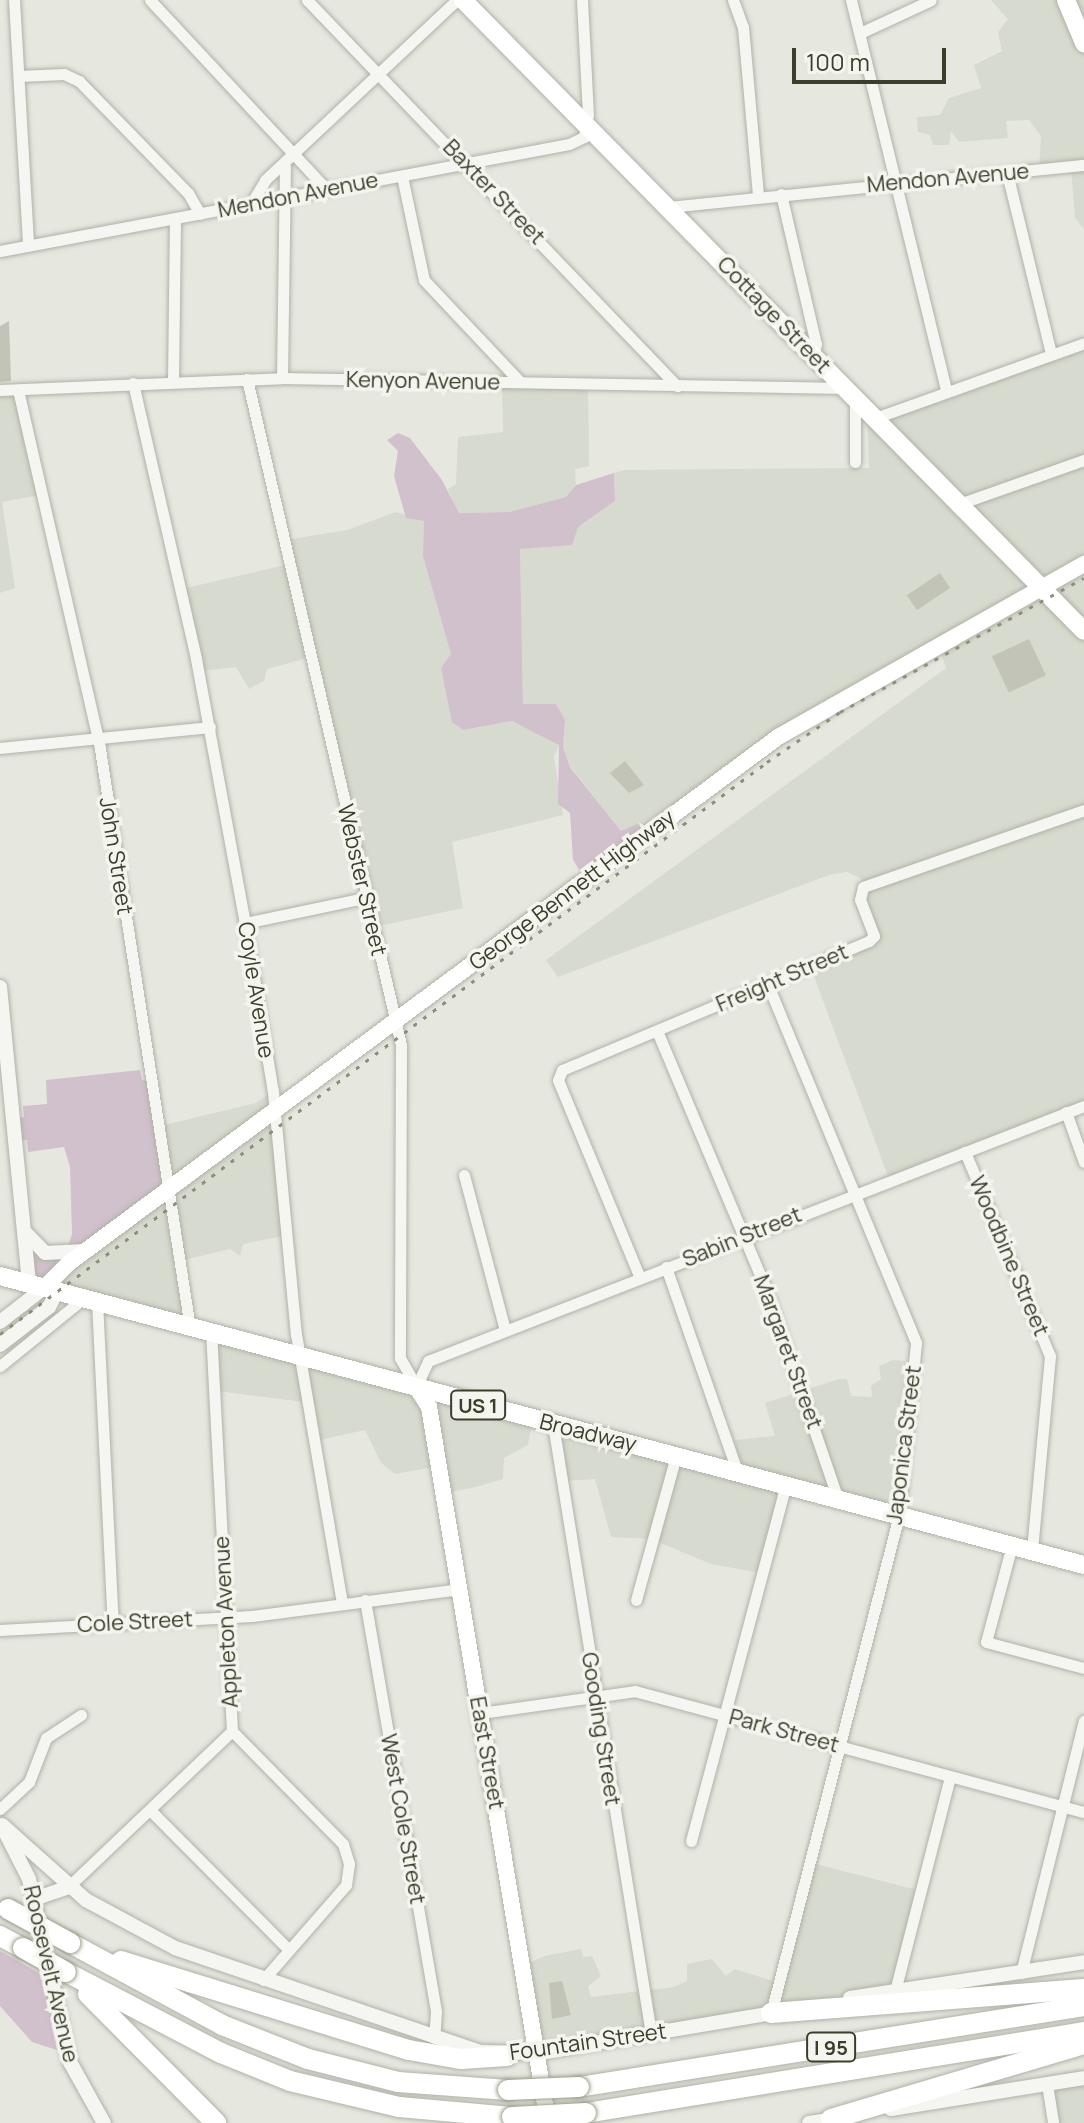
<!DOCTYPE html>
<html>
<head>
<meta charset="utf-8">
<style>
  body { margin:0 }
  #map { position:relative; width:1084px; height:2123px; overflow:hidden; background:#e6e8e0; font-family:Manrope,sans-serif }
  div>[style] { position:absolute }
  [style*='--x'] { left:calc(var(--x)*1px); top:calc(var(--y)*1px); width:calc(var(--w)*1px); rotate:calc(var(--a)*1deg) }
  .built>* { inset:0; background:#d7dace; transform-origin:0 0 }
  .green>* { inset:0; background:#d1c1cc }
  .building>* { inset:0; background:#c2c4b7; transform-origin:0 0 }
  .roads { filter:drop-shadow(0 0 2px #afb2a6) drop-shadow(0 0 2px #afb2a6) }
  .minor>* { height:11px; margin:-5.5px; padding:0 5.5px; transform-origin:5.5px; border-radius:5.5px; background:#f5f6f2 }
  .tertiary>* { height:14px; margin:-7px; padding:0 7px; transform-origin:7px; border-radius:7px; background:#f5f6f2 }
  .secondary>* { height:16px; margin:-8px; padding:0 8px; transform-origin:8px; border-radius:8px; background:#fff }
  .primary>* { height:18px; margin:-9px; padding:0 9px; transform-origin:9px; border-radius:9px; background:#fff }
  .motorway>* { height:20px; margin:-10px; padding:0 10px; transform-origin:10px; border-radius:10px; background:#fff }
  .rail>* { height:3px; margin-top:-1.5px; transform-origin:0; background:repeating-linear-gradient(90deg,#8c907a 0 4px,transparent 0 12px) }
  .bridges { filter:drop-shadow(0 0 2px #999d88) drop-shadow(0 0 2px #999d88) }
  .motorway-bridge>* { height:20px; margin:-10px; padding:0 10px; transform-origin:10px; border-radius:10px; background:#fff }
  span { translate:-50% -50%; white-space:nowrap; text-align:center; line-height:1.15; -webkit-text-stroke:7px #f4f5ef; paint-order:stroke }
  .shield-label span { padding:2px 6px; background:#f4f5ef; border:2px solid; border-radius:6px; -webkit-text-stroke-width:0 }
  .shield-label { font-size:20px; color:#3a3e2a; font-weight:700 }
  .street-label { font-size:22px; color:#3a3e2a }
  .scale { position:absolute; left:792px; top:48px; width:154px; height:36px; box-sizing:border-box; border:4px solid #3a3e2a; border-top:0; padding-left:10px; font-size:24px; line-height:28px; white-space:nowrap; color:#3a3e2a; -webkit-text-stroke:6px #f4f5ef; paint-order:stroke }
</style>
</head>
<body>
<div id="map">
  <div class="built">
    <div style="clip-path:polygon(991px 0,1084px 0,1084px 229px,1075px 218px,1071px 167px,1039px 169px,1041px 136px,1029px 120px,1006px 121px,1008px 138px,959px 142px,951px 131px,949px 145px,933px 145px,930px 135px,918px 132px,917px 117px,940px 115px,949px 98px,981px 88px,974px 65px,1002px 51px,998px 32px,1008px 19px)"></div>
    <div style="clip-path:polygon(1084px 344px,1084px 1106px,889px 1179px,811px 968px,874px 938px,857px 887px,862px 879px,847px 872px,829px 875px,558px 977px,546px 960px,946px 668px,938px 646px,885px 671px,650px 833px,621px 831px,570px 766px,563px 747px,565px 720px,556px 704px,523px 705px,520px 548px,550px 546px,615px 501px,614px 473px,624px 470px,869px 468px,867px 408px,876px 414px)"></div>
    <div style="clip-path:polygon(502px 383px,588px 386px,589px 466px,575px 469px,576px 485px,566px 497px,509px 512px,458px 513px,448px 489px,456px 484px,458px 437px,503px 432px)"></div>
    <div style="clip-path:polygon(19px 390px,45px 494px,2px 502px,15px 588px,0 593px,0 391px)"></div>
    <div style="clip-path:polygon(396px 512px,424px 520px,451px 654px,444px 677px,463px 730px,512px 721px,551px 737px,559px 745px,554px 757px,563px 815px,452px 842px,463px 908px,375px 927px,311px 657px,267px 669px,264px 681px,249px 689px,236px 667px,203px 671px,182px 589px,289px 564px,286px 540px,347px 530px)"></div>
    <div style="clip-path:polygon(273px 1091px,289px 1235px,243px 1244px,240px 1256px,230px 1249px,184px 1260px,194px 1325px,57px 1282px,173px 1181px,164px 1125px,256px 1103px)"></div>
    <div style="clip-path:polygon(216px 1334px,533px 1417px,528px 1445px,504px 1458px,503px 1479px,472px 1488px,449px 1492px,440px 1466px,395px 1474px,381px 1463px,365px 1430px,319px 1440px,312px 1403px,217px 1391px)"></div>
    <div style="clip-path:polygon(893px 1360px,917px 1362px,903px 1513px,789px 1486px,761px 1573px,711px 1564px,651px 1539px,611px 1537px,595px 1479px,565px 1481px,555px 1423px,740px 1466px,735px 1440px,775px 1436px,765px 1403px,839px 1379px,847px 1379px,851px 1396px,872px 1397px,871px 1386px,881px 1379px,879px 1366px)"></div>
    <div style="clip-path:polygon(812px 1863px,921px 1891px,900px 1987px,1021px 1973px,539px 2047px,526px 1964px,545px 1956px,581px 1949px,583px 1957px,592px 1956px,601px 1976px,588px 1986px,591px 1997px,674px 1987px,687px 1981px,687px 1964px,712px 1959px,726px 1976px,735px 1969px,776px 1982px)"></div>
    <div style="left:1084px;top:2076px;width:47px;height:32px;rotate:90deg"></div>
  </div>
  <div class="green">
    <div style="clip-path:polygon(398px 433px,410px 438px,442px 480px,459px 513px,509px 512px,566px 497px,576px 485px,614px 473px,615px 501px,578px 527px,572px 545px,520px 549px,523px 704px,556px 704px,565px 720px,563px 747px,570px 767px,621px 831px,637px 824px,650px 833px,586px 880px,573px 860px,570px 813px,558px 804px,559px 745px,512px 721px,463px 730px,452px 722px,441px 668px,451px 654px,423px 556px,424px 521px,406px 518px,394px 476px,398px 451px,387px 440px)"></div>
    <div style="clip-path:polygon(140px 1070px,142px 1080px,155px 1079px,173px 1181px,38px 1284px,27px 1239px,66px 1253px,72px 1234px,70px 1167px,64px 1147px,28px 1152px,27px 1140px,18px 1140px,17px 1118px,24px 1117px,23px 1106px,47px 1104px,46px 1080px)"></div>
    <div style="clip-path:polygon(0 1951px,46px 1977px,77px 2066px,60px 2051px,32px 2042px,0 2006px)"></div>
  </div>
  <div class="building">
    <div style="clip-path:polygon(9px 321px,11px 381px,0 382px,0 326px)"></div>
    <div style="left:940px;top:573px;width:18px;height:40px;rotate:56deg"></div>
    <div style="left:1029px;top:639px;width:40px;height:41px;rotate:65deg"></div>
    <div style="clip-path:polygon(625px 761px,644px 785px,629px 793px,610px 773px)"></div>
    <div style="clip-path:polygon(562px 1981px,571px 2015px,552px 2019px,549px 1983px)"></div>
  </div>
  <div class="roads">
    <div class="minor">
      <div style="--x:14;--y:0;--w:246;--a:86.7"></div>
      <div style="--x:150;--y:0;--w:258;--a:47"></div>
      <div style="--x:307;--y:0;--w:535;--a:46.21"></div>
      <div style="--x:733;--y:0;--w:29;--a:70"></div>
      <div style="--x:743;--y:27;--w:170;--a:84.9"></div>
      <div style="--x:851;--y:0;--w:401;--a:76.3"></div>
      <div style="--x:860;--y:33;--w:78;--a:-24.9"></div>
      <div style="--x:19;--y:76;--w:45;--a:-2.5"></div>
      <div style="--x:64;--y:74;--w:17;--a:25"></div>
      <div style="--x:79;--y:81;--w:156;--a:45.8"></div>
      <div style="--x:188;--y:193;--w:24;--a:60"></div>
      <div style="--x:1007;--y:173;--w:186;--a:76.3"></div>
      <div style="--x:402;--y:176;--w:106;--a:78.1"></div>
      <div style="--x:424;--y:280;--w:140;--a:46.7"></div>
      <div style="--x:781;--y:194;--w:154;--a:76.9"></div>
      <div style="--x:816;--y:344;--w:12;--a:104"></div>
      <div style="--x:252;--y:202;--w:26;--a:-59"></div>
      <div style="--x:265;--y:180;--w:263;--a:-43.2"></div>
      <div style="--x:669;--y:207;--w:417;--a:-5.8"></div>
      <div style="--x:0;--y:251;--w:579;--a:-10.65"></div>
      <div style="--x:569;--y:144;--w:17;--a:-25"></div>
      <div style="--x:584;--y:137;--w:22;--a:-80"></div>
      <div style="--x:588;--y:115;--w:115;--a:-93"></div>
      <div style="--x:282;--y:378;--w:211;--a:-89.2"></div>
      <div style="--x:247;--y:379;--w:684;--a:76.98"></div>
      <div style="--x:401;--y:1045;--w:313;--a:90.2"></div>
      <div style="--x:400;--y:1358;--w:32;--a:60"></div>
      <div style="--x:173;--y:382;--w:163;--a:-89.3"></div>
      <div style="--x:133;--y:383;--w:283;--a:77.1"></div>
      <div style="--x:196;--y:659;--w:269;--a:79.5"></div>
      <div style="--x:245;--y:923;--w:171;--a:80.6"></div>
      <div style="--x:273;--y:1092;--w:243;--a:84.6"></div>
      <div style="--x:296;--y:1334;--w:273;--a:80.3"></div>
      <div style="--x:0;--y:390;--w:282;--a:-2.4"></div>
      <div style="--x:282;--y:378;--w:564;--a:1.02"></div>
      <div style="--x:18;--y:390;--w:368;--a:77.1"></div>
      <div style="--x:100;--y:749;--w:586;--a:81.16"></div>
      <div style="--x:855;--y:397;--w:65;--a:90"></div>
      <div style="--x:875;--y:418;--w:222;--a:-19.7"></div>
      <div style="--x:956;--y:505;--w:136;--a:-19.4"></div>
      <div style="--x:0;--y:748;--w:211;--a:-5.7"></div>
      <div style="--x:245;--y:923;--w:123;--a:-11.8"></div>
      <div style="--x:768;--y:985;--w:387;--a:67.5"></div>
      <div style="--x:916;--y:1343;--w:173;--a:95.6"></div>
      <div style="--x:899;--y:1515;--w:514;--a:104.41"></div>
      <div style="--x:657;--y:1031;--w:280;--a:67.1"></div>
      <div style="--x:766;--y:1289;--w:222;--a:71.1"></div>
      <div style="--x:1066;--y:1112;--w:53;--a:70.2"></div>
      <div style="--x:965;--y:1152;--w:221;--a:67.4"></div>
      <div style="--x:1050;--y:1356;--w:196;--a:95.3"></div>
      <div style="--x:464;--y:1175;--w:160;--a:75.2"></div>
      <div style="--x:666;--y:1267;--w:216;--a:70.8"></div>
      <div style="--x:640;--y:1278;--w:214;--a:-112.5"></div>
      <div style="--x:558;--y:1080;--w:11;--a:-68"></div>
      <div style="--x:562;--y:1070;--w:333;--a:-22.8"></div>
      <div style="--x:869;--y:941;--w:7;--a:-45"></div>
      <div style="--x:874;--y:936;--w:39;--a:-111"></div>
      <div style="--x:860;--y:900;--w:13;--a:-77"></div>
      <div style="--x:863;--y:887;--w:234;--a:-19.2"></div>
      <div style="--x:97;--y:1301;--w:322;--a:87.2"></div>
      <div style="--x:0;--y:1366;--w:108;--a:-39"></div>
      <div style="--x:416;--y:1387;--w:29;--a:-65"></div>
      <div style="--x:428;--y:1361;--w:704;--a:-21.24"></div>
      <div style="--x:553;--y:1424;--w:618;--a:80.87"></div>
      <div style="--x:1012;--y:1545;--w:100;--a:105"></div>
      <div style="--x:986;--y:1642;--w:101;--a:14.9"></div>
      <div style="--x:365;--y:1600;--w:418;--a:80.2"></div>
      <div style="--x:436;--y:2012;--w:26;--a:94"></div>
      <div style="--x:636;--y:1600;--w:149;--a:-74.5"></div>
      <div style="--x:0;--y:1630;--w:252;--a:-3.2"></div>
      <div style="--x:252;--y:1616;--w:210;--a:-7.4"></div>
      <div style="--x:481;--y:1713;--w:156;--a:-8.1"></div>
      <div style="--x:635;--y:1691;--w:465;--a:15.1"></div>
      <div style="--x:232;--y:1731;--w:158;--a:45.5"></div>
      <div style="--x:343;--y:1844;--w:21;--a:73"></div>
      <div style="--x:349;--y:1864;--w:21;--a:98"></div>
      <div style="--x:346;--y:1885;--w:126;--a:131.1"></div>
      <div style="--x:0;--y:1809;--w:40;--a:-43"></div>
      <div style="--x:29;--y:1782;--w:47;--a:-68.9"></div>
      <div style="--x:46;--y:1738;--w:42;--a:-33.3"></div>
      <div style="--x:150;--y:1810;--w:193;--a:45.2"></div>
      <div style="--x:691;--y:1841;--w:366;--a:-75.1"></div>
      <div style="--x:68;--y:1887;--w:226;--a:-43.6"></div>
      <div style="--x:232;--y:1731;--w:398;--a:-93"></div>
      <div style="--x:1021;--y:1973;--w:260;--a:-76"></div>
      <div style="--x:895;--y:1991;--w:221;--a:-75.6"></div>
      <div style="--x:1047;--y:2084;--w:39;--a:81"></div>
    </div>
    <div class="tertiary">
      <div style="--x:0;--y:987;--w:297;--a:84.4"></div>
      <div style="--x:24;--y:1231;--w:30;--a:46"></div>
      <div style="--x:45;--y:1253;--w:41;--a:-2.8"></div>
      <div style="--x:0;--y:1322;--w:57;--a:-37.9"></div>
      <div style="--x:0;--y:1345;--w:62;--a:-37.8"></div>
      <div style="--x:49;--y:1307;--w:19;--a:-62"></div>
      <div style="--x:2;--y:1825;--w:113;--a:41.8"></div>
      <div style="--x:86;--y:1900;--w:101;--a:28.3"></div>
      <div style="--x:175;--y:1948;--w:323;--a:18.8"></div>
      <div style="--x:481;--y:2052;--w:55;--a:1"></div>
      <div style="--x:536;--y:2053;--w:246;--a:-9.6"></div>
      <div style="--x:3;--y:1828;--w:57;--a:63"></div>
      <div style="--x:29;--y:1879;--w:188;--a:77.4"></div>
      <div style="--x:70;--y:2062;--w:70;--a:60.9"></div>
      <div style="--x:34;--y:1899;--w:36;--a:-19"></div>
      <div style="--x:850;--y:1998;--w:237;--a:-8.7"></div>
      <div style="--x:891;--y:2109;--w:195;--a:-9.1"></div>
      <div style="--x:809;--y:2123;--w:30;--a:-9"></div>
    </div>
    <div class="secondary">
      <div style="--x:45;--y:1287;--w:34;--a:-45"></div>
      <div style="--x:69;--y:1263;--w:883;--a:-36.57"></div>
      <div style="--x:778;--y:737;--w:352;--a:-29.5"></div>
      <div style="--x:416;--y:1387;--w:24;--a:57"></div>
      <div style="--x:429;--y:1407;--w:726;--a:80.56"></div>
    </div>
    <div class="primary">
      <div style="--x:463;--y:0;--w:885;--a:45.46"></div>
      <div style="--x:1066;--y:0;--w:47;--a:67.3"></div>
      <div style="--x:0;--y:1276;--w:1122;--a:14.93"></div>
    </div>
    <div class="motorway">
      <div style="--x:0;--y:1936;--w:26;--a:28"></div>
      <div style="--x:70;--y:1943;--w:173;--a:28.3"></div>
      <div style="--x:222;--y:2025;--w:92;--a:21.6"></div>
      <div style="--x:308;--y:2059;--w:93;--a:14.3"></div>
      <div style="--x:398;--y:2082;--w:110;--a:4.2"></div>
      <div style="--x:121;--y:1961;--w:301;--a:17.2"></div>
      <div style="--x:409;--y:2050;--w:53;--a:9.8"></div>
      <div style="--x:461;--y:2059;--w:46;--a:-3.7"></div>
      <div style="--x:66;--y:1972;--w:175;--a:27.6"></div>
      <div style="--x:221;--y:2053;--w:74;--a:22.1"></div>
      <div style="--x:290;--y:2081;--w:112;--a:13.4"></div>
      <div style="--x:399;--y:2107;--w:113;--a:5.1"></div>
      <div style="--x:88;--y:1994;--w:182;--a:45.2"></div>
      <div style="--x:771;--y:2013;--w:314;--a:-4.4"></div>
      <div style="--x:579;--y:2087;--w:511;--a:-9.11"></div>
      <div style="--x:586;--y:2113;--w:505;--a:-9.24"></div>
      <div style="--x:831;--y:2119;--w:264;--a:-16.5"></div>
    </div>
  </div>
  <div class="rail">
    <div style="--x:0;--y:1334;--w:957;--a:-36.71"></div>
    <div style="--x:767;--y:762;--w:88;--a:-34.4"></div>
    <div style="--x:840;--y:712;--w:278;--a:-28.8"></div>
  </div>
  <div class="bridges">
    <div class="motorway-bridge">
      <div style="--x:8;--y:1909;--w:71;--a:28.7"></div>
      <div style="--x:23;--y:1948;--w:49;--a:29.2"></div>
      <div style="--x:508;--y:2090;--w:71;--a:-2.4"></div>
      <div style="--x:512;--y:2117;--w:74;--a:-3.1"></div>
    </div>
  </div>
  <div class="shield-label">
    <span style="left:478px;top:1405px">US 1</span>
    <span style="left:831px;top:2047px">I 95</span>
  </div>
  <div class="street-label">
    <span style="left:948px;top:178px;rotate:-5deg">Mendon Avenue</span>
    <span style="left:494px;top:192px;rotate:46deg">Baxter Street</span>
    <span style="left:298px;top:195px;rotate:-11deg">Mendon Avenue</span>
    <span style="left:774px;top:315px;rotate:46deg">Cottage Street</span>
    <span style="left:423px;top:381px;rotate:1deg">Kenyon Avenue</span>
    <span style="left:116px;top:856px;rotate:81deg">John Street</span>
    <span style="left:362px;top:880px;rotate:77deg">Webster Street</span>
    <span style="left:572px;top:890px;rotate:-37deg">George Bennett Highway</span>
    <span style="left:782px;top:978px;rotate:-23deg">Freight Street</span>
    <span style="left:256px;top:990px;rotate:81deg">Coyle Avenue</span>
    <span style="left:742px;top:1237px;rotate:-22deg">Sabin Street</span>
    <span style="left:1009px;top:1256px;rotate:67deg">Woodbine Street</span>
    <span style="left:788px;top:1352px;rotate:70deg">Margaret Street</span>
    <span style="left:588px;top:1433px;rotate:14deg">Broadway</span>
    <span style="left:904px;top:1445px;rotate:-83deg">Japonica Street</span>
    <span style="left:135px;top:1622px;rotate:-3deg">Cole Street</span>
    <span style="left:226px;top:1622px;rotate:-93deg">Appleton Avenue</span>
    <span style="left:601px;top:1729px;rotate:81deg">Gooding Street</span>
    <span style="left:784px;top:1731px;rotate:15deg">Park Street</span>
    <span style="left:487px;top:1753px;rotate:80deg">East Street</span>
    <span style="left:403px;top:1819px;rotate:80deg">West Cole Street</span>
    <span style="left:51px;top:1974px;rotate:77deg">Roosevelt Avenue</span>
    <span style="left:588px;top:2042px;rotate:-8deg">Fountain Street</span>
  </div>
  <div class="scale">100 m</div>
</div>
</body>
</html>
